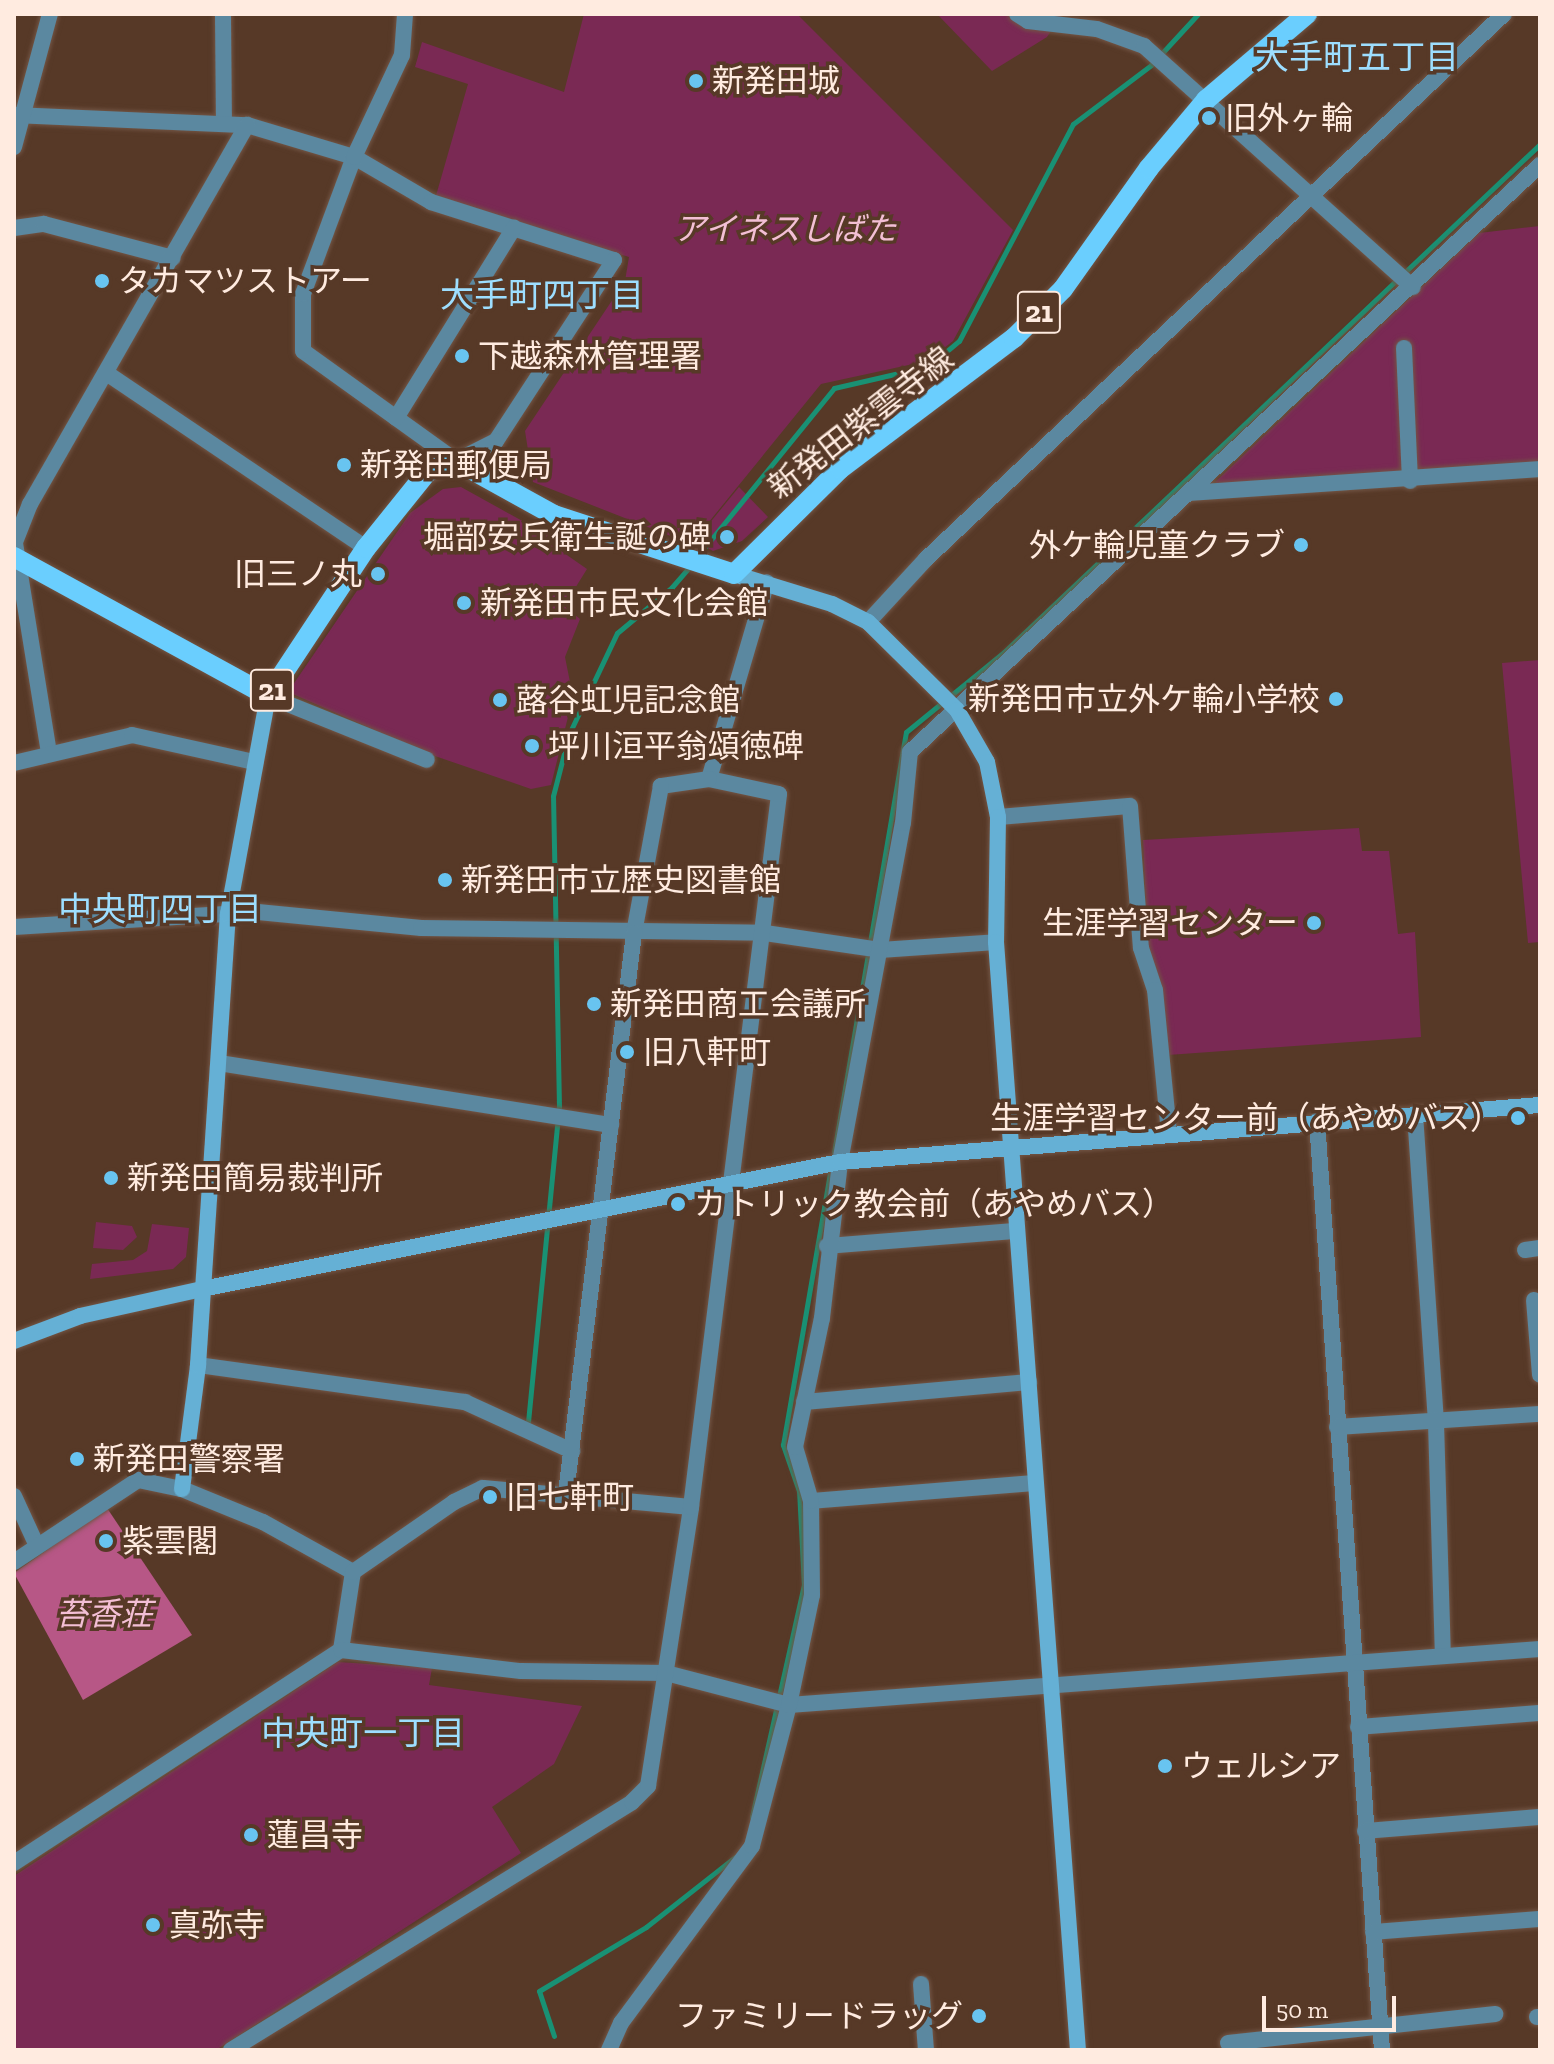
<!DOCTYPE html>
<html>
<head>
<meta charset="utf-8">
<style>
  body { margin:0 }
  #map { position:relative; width:1554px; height:2064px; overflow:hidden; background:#573927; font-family:"Zilla Slab","Noto Sans JP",serif }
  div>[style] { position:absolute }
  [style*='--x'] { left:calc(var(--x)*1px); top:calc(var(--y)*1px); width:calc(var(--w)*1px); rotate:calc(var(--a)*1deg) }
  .green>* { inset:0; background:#7a2954 }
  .forest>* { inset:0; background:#b75786 }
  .stream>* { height:5px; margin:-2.5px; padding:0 2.5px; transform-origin:2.5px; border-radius:2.5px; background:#199174 }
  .roads { filter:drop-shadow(0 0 2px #725545) drop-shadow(0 0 2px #725545) }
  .street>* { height:16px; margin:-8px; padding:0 8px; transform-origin:8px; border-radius:8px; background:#5b88a0 }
  .secondary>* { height:16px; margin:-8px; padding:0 8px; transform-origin:8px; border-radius:8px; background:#65b0d5 }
  .primary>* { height:20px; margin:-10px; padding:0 10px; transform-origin:10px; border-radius:10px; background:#6acefe }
  .dots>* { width:22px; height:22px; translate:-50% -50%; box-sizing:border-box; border:4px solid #573927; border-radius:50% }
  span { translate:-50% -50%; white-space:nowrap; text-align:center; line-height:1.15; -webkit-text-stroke:7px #573927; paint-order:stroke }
  .shield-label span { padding:2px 6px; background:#573927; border:2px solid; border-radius:6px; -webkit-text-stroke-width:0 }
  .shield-label { font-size:30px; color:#ffebe0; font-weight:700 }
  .poi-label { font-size:32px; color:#ffebe0 }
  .left { translate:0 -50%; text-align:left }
  .right { translate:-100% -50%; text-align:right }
  .park-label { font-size:32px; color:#f3bfd5; font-style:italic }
  .street-label { font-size:32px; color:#ffebe0 }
  .neighbourhood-label { font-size:34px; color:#9ddeff }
  .frame { position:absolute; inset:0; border:16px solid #ffebe0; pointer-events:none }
  .scale { position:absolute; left:1262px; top:1996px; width:134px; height:36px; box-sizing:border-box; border:4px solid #ffebe0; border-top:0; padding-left:10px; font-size:24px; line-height:28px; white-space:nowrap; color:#ffebe0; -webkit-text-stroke:6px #573927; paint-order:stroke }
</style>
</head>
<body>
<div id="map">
  <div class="green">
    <div style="clip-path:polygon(584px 14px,797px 14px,1013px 230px,953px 341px,927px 361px,821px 384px,691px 544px,533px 482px,525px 431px,625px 281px,629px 257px,435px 199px,468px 84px,415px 67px,422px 42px,564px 92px)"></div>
    <div style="clip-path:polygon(937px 14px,1062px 14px,1047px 37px,992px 71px)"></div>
    <div style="clip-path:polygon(1540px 226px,1540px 465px,1220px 486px,1215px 482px,1479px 233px)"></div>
    <div style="clip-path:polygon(461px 487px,553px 538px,551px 544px,587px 569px,564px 606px,580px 619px,565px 657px,573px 697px,551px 785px,531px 789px,432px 755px,288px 692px,410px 513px,443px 489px)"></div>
    <div style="clip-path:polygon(739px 487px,768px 517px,742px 541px,713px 551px,695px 541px)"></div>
    <div style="clip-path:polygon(1540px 660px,1540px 942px,1528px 943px,1502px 663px)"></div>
    <div style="clip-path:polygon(1359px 828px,1362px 851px,1389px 851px,1398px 934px,1415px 932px,1421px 1037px,1168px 1055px,1148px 950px,1143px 840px)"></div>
    <div style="clip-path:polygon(96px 1222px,132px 1226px,137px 1237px,123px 1250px,93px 1248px)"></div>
    <div style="clip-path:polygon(152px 1224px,189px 1228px,186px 1257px,173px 1269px,90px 1279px,92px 1264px,133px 1260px,147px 1251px)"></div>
    <div style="clip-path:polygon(338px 1662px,432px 1668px,429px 1685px,582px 1706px,554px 1764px,492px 1807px,521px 1853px,216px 2050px,14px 2050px,14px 1876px)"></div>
  </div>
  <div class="forest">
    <div style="clip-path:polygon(107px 1508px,192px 1635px,83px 1700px,14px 1573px)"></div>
  </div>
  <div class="stream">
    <div style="--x:696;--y:558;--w:219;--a:-50.9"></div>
    <div style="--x:834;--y:388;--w:98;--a:-13"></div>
    <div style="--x:929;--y:366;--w:39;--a:-40"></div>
    <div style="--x:959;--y:341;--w:245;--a:-62.3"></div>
    <div style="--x:1073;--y:124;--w:98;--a:-37.1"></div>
    <div style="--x:1151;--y:65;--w:69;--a:-47.3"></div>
    <div style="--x:834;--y:1153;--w:427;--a:-80.3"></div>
    <div style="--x:906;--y:732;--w:127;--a:-39.2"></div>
    <div style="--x:1004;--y:652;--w:738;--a:-43.46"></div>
    <div style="--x:528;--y:1422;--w:317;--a:-84.4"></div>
    <div style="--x:559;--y:1107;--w:311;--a:-91.1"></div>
    <div style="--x:553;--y:796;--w:64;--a:-75.5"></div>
    <div style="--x:569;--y:734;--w:112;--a:-64.6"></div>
    <div style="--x:617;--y:633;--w:72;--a:-39.9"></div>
    <div style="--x:672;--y:587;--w:28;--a:-49"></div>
    <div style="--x:752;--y:1817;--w:238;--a:-77.4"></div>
    <div style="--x:804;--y:1585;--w:94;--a:-93"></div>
    <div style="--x:799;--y:1491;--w:49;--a:-109.2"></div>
    <div style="--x:783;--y:1445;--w:282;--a:-80.2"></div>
    <div style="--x:554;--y:2036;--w:47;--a:-108.4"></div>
    <div style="--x:539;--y:1991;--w:125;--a:-30.9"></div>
    <div style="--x:646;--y:1927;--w:113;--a:-38.2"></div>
  </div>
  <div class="roads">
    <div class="street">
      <div style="--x:223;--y:14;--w:109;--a:89.5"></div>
      <div style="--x:1017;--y:14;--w:13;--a:32"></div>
      <div style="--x:1028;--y:21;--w:69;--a:6.6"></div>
      <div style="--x:1097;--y:29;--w:50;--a:19.9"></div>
      <div style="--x:1144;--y:46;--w:361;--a:41.9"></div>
      <div style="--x:14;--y:115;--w:233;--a:2.5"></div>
      <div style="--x:247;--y:125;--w:112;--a:16.7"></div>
      <div style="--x:354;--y:157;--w:89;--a:30.3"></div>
      <div style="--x:431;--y:202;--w:192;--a:17.6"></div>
      <div style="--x:614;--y:260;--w:216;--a:123.1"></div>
      <div style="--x:496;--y:441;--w:45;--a:153.4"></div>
      <div style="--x:456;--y:461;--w:188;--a:-144.3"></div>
      <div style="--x:303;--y:351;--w:57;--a:-90"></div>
      <div style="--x:303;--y:294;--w:146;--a:-69.6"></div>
      <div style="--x:354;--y:157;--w:113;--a:-64.8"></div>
      <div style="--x:402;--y:55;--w:41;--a:-85.8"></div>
      <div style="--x:14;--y:147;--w:138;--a:-74.9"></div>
      <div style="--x:14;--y:228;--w:30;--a:-8"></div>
      <div style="--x:44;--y:224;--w:133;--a:14.8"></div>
      <div style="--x:1404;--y:348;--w:133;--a:87.4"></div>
      <div style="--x:108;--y:374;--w:311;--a:34"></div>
      <div style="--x:396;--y:418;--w:224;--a:-58.2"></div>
      <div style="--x:1189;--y:493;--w:352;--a:-3.9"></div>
      <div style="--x:868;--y:622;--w:86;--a:-47.4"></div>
      <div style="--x:926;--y:559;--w:794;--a:-43.32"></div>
      <div style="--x:268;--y:696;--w:171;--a:21.9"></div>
      <div style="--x:49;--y:753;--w:214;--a:-99.2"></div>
      <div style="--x:15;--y:542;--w:41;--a:-68.5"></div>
      <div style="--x:30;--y:504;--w:437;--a:-60.2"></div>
      <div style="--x:14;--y:763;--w:121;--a:-13.3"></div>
      <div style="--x:132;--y:735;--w:125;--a:12.5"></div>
      <div style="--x:709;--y:779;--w:205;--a:-73.6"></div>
      <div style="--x:998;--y:817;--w:132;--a:-4.8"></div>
      <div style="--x:1130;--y:806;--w:142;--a:85.6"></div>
      <div style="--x:1141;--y:948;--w:44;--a:71.6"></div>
      <div style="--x:1155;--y:990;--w:145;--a:84.4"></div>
      <div style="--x:14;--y:927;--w:244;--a:-3.5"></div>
      <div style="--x:258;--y:912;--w:164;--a:5.6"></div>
      <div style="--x:421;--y:928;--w:344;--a:0.8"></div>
      <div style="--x:765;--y:933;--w:116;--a:8.4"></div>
      <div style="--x:880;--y:950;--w:116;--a:-3.9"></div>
      <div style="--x:219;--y:1063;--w:397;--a:9"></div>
      <div style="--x:1415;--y:1114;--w:310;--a:86.1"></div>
      <div style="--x:1436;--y:1423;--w:233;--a:88.3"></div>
      <div style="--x:1317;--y:1121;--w:931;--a:86"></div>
      <div style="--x:827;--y:1246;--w:189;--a:-4.6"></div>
      <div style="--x:1525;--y:1250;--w:15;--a:-8"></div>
      <div style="--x:1534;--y:1300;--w:75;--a:85.4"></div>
      <div style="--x:198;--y:1365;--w:270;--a:7.9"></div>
      <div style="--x:465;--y:1402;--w:118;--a:24.6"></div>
      <div style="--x:804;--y:1402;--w:226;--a:-5.1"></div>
      <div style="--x:1337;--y:1427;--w:203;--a:-3.7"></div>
      <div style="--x:14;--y:1496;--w:55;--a:65.3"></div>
      <div style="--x:811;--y:1501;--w:225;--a:-4.6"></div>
      <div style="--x:14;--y:1562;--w:149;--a:-33.5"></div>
      <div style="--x:138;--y:1480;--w:45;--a:11.6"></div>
      <div style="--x:182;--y:1489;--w:87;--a:22.2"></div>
      <div style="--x:263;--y:1522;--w:103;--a:29.1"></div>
      <div style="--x:341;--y:1650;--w:79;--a:-81.3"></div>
      <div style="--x:353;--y:1572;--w:123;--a:-34.7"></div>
      <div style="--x:454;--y:1502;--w:32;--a:-26"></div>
      <div style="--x:483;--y:1488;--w:209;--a:5.2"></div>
      <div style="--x:1358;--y:1727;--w:183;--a:-4.4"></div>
      <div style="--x:1365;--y:1831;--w:176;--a:-4.6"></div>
      <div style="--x:14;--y:1863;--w:390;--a:-33.1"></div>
      <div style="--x:341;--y:1650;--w:181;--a:6.7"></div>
      <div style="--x:521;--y:1671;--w:145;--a:0.8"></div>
      <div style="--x:666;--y:1673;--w:127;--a:14.6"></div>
      <div style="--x:789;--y:1705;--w:753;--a:-4.26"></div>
      <div style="--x:1373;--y:1932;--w:168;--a:-4.5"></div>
      <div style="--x:921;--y:1984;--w:66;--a:85.7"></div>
      <div style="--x:1537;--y:2017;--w:3;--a:0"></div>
      <div style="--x:1228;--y:2043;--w:269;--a:-6.2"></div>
      <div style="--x:231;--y:2050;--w:471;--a:-31.7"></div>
      <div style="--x:632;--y:1802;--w:23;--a:-45"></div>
      <div style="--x:648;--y:1786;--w:282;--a:-81.2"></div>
      <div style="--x:691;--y:1507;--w:718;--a:-82.96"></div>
      <div style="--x:779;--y:794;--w:72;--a:-167.9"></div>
      <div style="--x:709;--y:779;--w:49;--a:171.7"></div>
      <div style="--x:661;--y:786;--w:149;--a:100.4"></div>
      <div style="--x:634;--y:933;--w:564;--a:96.92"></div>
      <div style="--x:609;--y:2050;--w:30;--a:-66"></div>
      <div style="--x:621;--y:2023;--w:220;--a:-53.5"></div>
      <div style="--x:752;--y:1846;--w:146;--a:-75.3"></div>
      <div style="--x:789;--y:1705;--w:112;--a:-78.2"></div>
      <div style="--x:812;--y:1595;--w:94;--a:-90.6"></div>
      <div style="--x:811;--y:1501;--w:56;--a:-106.5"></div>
      <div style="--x:795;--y:1447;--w:132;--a:-78.2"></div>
      <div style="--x:822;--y:1318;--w:157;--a:-83.4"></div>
      <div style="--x:840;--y:1162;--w:345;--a:-79.5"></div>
      <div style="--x:903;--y:823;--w:71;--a:-84.4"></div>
      <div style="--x:910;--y:752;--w:861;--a:-42.98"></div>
    </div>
    <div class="secondary">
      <div style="--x:734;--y:574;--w:102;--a:17"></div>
      <div style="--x:832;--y:604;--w:40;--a:26.6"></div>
      <div style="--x:868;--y:622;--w:125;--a:44.7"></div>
      <div style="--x:957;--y:710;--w:60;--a:60"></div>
      <div style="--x:987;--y:762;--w:56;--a:78.7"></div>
      <div style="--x:998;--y:817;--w:125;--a:90.9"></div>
      <div style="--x:996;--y:942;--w:1111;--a:85.77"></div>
      <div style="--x:14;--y:1341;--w:71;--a:-20.7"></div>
      <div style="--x:80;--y:1316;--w:125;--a:-12.5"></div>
      <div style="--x:202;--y:1289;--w:651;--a:-11.26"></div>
      <div style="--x:840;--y:1162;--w:702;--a:-4.66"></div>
      <div style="--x:182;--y:1489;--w:125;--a:-82.6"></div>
      <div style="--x:198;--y:1365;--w:452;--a:-86.2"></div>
      <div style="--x:228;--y:914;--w:222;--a:-79.6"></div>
    </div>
    <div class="primary">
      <div style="--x:14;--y:557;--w:290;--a:28.7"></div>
      <div style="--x:268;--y:696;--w:178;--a:-56.5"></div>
      <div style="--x:366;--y:548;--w:97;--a:-51.2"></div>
      <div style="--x:427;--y:472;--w:31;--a:-21"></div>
      <div style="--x:456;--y:461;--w:112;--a:28.9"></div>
      <div style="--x:554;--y:515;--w:189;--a:18.1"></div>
      <div style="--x:734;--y:574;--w:149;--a:-44.7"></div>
      <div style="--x:840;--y:469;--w:218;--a:-37"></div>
      <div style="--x:1014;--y:338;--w:69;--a:-45"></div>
      <div style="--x:1063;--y:289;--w:148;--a:-54.6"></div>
      <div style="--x:1149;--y:168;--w:89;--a:-50"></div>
      <div style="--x:1206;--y:100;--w:133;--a:-40.4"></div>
    </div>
  </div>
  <div class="dots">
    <div style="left:696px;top:81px;background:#68c4f0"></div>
    <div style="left:1209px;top:118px;background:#68c4f0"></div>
    <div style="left:102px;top:281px;background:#68c4f0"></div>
    <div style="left:462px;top:356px;background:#68c4f0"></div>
    <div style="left:344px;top:465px;background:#68c4f0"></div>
    <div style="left:727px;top:537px;background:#68c4f0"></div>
    <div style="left:1301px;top:545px;background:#68c4f0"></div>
    <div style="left:378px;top:574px;background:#68c4f0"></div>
    <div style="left:464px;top:603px;background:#68c4f0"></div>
    <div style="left:1336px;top:699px;background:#68c4f0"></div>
    <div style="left:500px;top:700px;background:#68c4f0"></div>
    <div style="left:532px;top:746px;background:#68c4f0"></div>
    <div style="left:445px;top:880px;background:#68c4f0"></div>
    <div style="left:1314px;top:923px;background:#68c4f0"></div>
    <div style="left:594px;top:1004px;background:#68c4f0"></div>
    <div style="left:627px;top:1052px;background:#68c4f0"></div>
    <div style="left:1518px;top:1118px;background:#68c4f0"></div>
    <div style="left:111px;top:1178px;background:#68c4f0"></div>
    <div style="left:678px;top:1204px;background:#68c4f0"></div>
    <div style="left:77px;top:1459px;background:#68c4f0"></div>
    <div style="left:490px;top:1497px;background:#68c4f0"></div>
    <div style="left:106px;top:1541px;background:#68c4f0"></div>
    <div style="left:1165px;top:1766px;background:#68c4f0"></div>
    <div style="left:251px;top:1835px;background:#68c4f0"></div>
    <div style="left:153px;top:1925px;background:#68c4f0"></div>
    <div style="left:979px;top:2016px;background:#68c4f0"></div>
  </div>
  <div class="shield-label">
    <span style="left:1039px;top:312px">21</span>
    <span style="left:272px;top:690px">21</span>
  </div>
  <div class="poi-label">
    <span class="left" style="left:712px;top:81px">新発田城</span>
    <span class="left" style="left:1225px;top:118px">旧外ヶ輪</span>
    <span class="left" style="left:118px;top:281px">タカマツストアー</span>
    <span class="left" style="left:478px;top:356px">下越森林管理署</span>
    <span class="left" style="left:360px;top:465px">新発田郵便局</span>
    <span class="right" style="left:711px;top:537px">堀部安兵衛生誕の碑</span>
    <span class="right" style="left:1285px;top:545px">外ケ輪児童クラブ</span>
    <span class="right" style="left:362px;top:574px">旧三ノ丸</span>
    <span class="left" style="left:480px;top:603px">新発田市民文化会館</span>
    <span class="right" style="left:1320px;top:699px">新発田市立外ケ輪小学校</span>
    <span class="left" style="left:516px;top:700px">蕗谷虹児記念館</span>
    <span class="left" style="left:548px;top:746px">坪川洹平翁頌徳碑</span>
    <span class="left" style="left:461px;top:880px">新発田市立歴史図書館</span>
    <span class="right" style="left:1298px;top:923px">生涯学習センター</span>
    <span class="left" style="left:610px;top:1004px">新発田商工会議所</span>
    <span class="left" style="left:643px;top:1052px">旧八軒町</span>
    <span class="right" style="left:1502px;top:1118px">生涯学習センター前（あやめバス）</span>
    <span class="left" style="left:127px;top:1178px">新発田簡易裁判所</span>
    <span class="left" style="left:694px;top:1204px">カトリック教会前（あやめバス）</span>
    <span class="left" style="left:93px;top:1459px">新発田警察署</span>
    <span class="left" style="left:506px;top:1497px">旧七軒町</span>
    <span class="left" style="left:122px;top:1541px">紫雲閣</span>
    <span class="left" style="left:1181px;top:1766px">ウェルシア</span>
    <span class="left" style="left:267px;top:1835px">蓮昌寺</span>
    <span class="left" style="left:169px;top:1925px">真弥寺</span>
    <span class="right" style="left:963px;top:2016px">ファミリードラッグ</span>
  </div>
  <div class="park-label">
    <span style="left:785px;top:229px">アイネスしばた</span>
    <span style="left:104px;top:1614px">苔香荘</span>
  </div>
  <div class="street-label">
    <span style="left:861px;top:423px;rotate:-38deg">新発田紫雲寺線</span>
  </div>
  <div class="neighbourhood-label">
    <span style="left:1357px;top:58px">大手町五丁目</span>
    <span style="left:542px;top:296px">大手町四丁目</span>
    <span style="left:160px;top:910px">中央町四丁目</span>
    <span style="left:363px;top:1734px">中央町一丁目</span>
  </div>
  <div class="frame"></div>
  <div class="scale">50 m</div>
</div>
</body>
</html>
